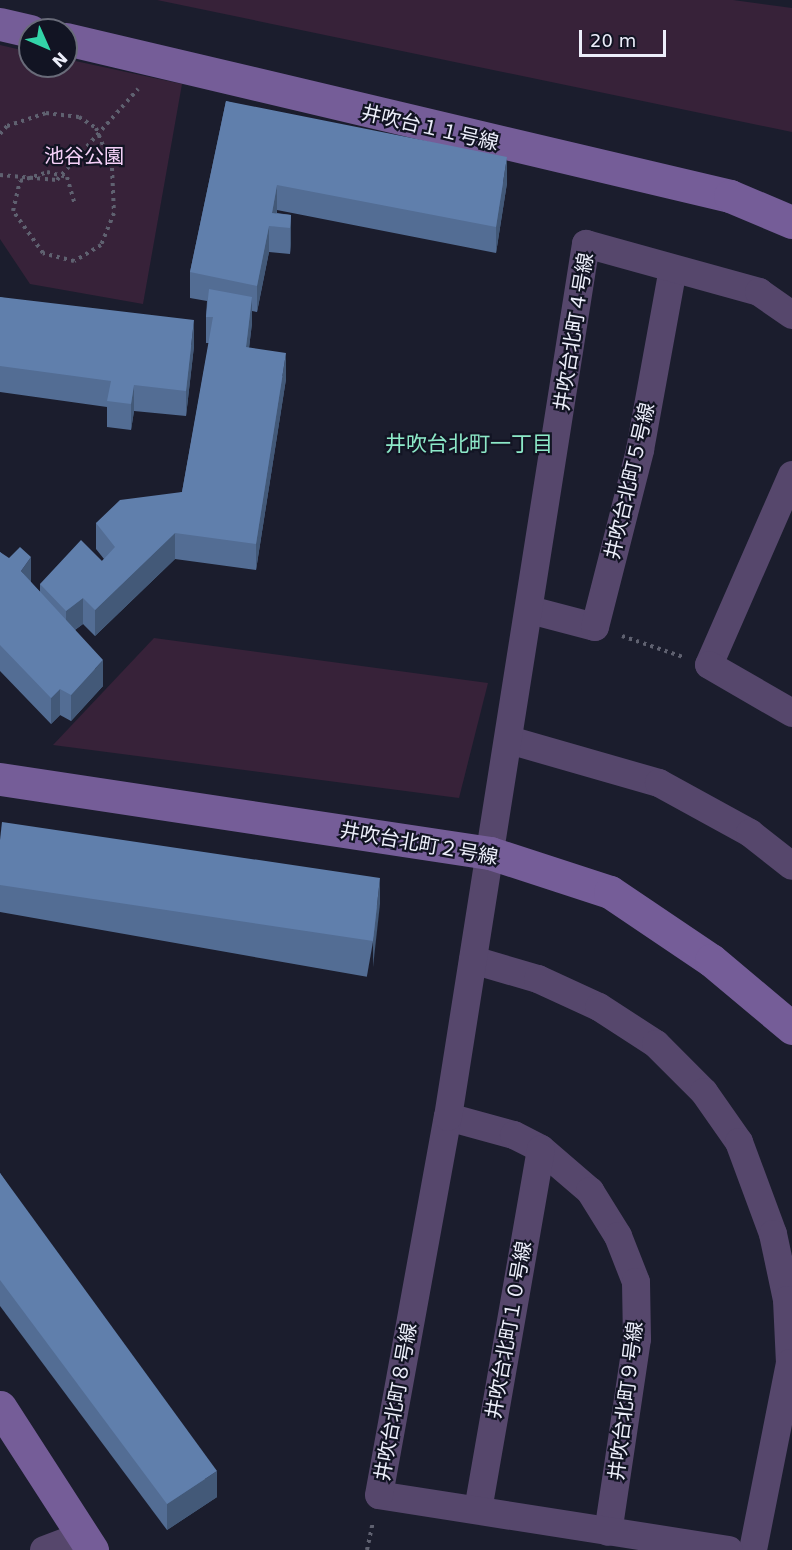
<!DOCTYPE html>
<html>
<head>
<meta charset="utf-8">
<style>
  body { margin:0 }
  #map { position:relative; width:792px; height:1550px; overflow:hidden; background:#1b1d2d; font-family:"DejaVu Sans","Noto Sans JP",sans-serif }
  div>[style] { position:absolute }
  [style*='--x'] { left:calc(var(--x)*1px); top:calc(var(--y)*1px); width:calc(var(--w)*1px); rotate:calc(var(--a)*1deg) }
  .green>* { inset:0; background:#372239 }
  .path>* { height:4px; margin-top:-2px; transform-origin:0; background:repeating-linear-gradient(90deg,#5f6170 0 3px,transparent 0 7.5px) }
  .street>* { height:28px; margin:-14px; padding:0 14px; transform-origin:14px; border-radius:14px; background:#56476c }
  .secondary>* { height:33px; margin:-16.5px; padding:0 16.5px; transform-origin:16.5px; border-radius:16.5px; background:#755d98 }
  .wall>* { inset:0; background:#536d94; transform-origin:0 0 }
  .shaded-wall>* { inset:0; background:#435978 }
  .building>* { inset:0; background:#607fac }
  span { translate:-50% -50%; white-space:nowrap; text-align:center; line-height:1.15; -webkit-text-stroke:4.5px #121423; paint-order:stroke }
  .street-label { font-size:20px; color:#eceefa }
  .park-label { font-size:20px; color:#f5d1f8 }
  .neighbourhood-label { font-size:21px; color:#8de9c8 }
  .north { position:absolute; left:18px; top:18px; width:60px; height:60px; box-sizing:border-box; background:#121423; border:2px solid #696b79; border-radius:50%; rotate:135deg; font-size:16px; font-weight:700; line-height:24px; text-align:center; color:#eceefa }
  .north::after { content:''; display:block; margin:auto; width:21px; height:27px; background:#33d4a8; clip-path:polygon(50% 0,100% 100%,50% 72%,0 100%) }
  .scale { position:absolute; left:579px; top:30px; width:87px; height:27px; box-sizing:border-box; border:3px solid #eceefa; border-top:0; padding-left:8px; font-size:18px; line-height:21px; white-space:nowrap; color:#eceefa; -webkit-text-stroke:4px #121423; paint-order:stroke }
</style>
</head>
<body>
<div id="map">
  <div class="green">
    <div style="clip-path:polygon(157px 0,733px 0,792px 8px,792px 132px)"></div>
    <div style="clip-path:polygon(0 45px,30px 52px,30px 66px,66px 66px,66px 59px,182px 84px,143px 304px,30px 284px,0 239px)"></div>
    <div style="clip-path:polygon(154px 638px,488px 683px,459px 798px,53px 745px)"></div>
  </div>
  <div class="path">
    <div style="--x:0;--y:134;--w:11;--a:-49"></div>
    <div style="--x:7;--y:126;--w:41;--a:-18.4"></div>
    <div style="--x:46;--y:113;--w:33;--a:7"></div>
    <div style="--x:79;--y:117;--w:20;--a:33"></div>
    <div style="--x:96;--y:128;--w:43;--a:68.2"></div>
    <div style="--x:112;--y:168;--w:45;--a:87.5"></div>
    <div style="--x:114;--y:213;--w:35;--a:112"></div>
    <div style="--x:101;--y:245;--w:31;--a:149"></div>
    <div style="--x:74;--y:261;--w:32;--a:-166"></div>
    <div style="--x:43;--y:253;--w:52;--a:-125.5"></div>
    <div style="--x:13;--y:211;--w:31;--a:-77"></div>
    <div style="--x:20;--y:181;--w:28;--a:-18"></div>
    <div style="--x:47;--y:172;--w:21;--a:14"></div>
    <div style="--x:67;--y:177;--w:26;--a:74"></div>
    <div style="--x:0;--y:175;--w:57;--a:5"></div>
    <div style="--x:57;--y:180;--w:122;--a:-48.3"></div>
    <div style="--x:622;--y:636;--w:65;--a:19"></div>
    <div style="--x:367;--y:1550;--w:29;--a:-78"></div>
  </div>
  <div class="street">
    <div style="--x:792;--y:475;--w:207;--a:113.6"></div>
    <div style="--x:709;--y:665;--w:96;--a:30"></div>
    <div style="--x:530;--y:610;--w:67;--a:14.7"></div>
    <div style="--x:595;--y:627;--w:183;--a:-75.7"></div>
    <div style="--x:640;--y:450;--w:184;--a:-79.7"></div>
    <div style="--x:509;--y:740;--w:156;--a:16"></div>
    <div style="--x:659;--y:783;--w:104;--a:28.8"></div>
    <div style="--x:750;--y:833;--w:53;--a:38.2"></div>
    <div style="--x:473;--y:960;--w:68;--a:16.3"></div>
    <div style="--x:538;--y:979;--w:67;--a:24.7"></div>
    <div style="--x:599;--y:1007;--w:68;--a:33"></div>
    <div style="--x:656;--y:1044;--w:68;--a:45"></div>
    <div style="--x:704;--y:1092;--w:61;--a:55"></div>
    <div style="--x:739;--y:1142;--w:98;--a:69.7"></div>
    <div style="--x:773;--y:1234;--w:67;--a:78"></div>
    <div style="--x:787;--y:1300;--w:63;--a:87.3"></div>
    <div style="--x:790;--y:1363;--w:191;--a:101.2"></div>
    <div style="--x:448;--y:1117;--w:68;--a:15.3"></div>
    <div style="--x:514;--y:1135;--w:30;--a:27"></div>
    <div style="--x:541;--y:1149;--w:65;--a:40.6"></div>
    <div style="--x:590;--y:1191;--w:53;--a:58.1"></div>
    <div style="--x:618;--y:1236;--w:49;--a:68.6"></div>
    <div style="--x:636;--y:1282;--w:57;--a:89"></div>
    <div style="--x:637;--y:1339;--w:195;--a:98.5"></div>
    <div style="--x:478;--y:1510;--w:366;--a:-80.1"></div>
    <div style="--x:44;--y:1550;--w:43;--a:-20.6"></div>
    <div style="--x:729;--y:1550;--w:354;--a:-171.1"></div>
    <div style="--x:379;--y:1495;--w:384;--a:-79.7"></div>
    <div style="--x:448;--y:1117;--w:884;--a:-81.02"></div>
    <div style="--x:586;--y:244;--w:180;--a:15.5"></div>
    <div style="--x:759;--y:292;--w:40;--a:34.9"></div>
  </div>
  <div class="secondary">
    <div style="--x:0;--y:24;--w:31;--a:13"></div>
    <div style="--x:66;--y:39;--w:682;--a:13.3"></div>
    <div style="--x:730;--y:196;--w:67;--a:22.8"></div>
    <div style="--x:0;--y:779;--w:496;--a:8.6"></div>
    <div style="--x:490;--y:853;--w:126;--a:18"></div>
    <div style="--x:610;--y:892;--w:122;--a:34"></div>
    <div style="--x:711;--y:960;--w:106;--a:40"></div>
    <div style="--x:0;--y:1407;--w:170;--a:57.2"></div>
  </div>
  <div class="wall">
    <div style="clip-path:polygon(226px 101px,507px 183px,496px 253px,277px 210px,277px 213px,291px 215px,291px 241px,290px 254px,269px 252px,257px 312px,252px 311px,252px 323px,249px 348px,286px 379px,256px 570px,175px 559px,95px 636px,83px 624px,75px 630px,103px 686px,71px 721px,60px 715px,51px 724px,0 671px,0 552px,40px 592px,40px 584px,102px 561px,104px 559px,96px 549px,96px 523px,182px 492px,209px 343px,206px 343px,206px 317px,207px 301px,190px 298px,190px 272px)"></div>
    <div style="clip-path:polygon(0 297px,194px 346px,186px 416px,134px 411px,131px 430px,107px 427px,107px 407px,0 392px)"></div>
    <div style="left:0;top:840px;width:385px;height:71px;rotate:10deg"></div>
    <div style="clip-path:polygon(0 1173px,217px 1497px,167px 1530px,0 1306px)"></div>
  </div>
  <div class="shaded-wall">
    <div style="clip-path:polygon(507px 157px,507px 183px,496px 253px,496px 227px)"></div>
    <div style="clip-path:polygon(277px 185px,277px 210px,274px 227px,272px 213px)"></div>
    <div style="clip-path:polygon(291px 215px,291px 241px,290px 254px,290px 228px)"></div>
    <div style="clip-path:polygon(269px 226px,269px 252px,257px 312px,257px 286px)"></div>
    <div style="clip-path:polygon(252px 297px,252px 323px,246px 373px,246px 347px)"></div>
    <div style="clip-path:polygon(194px 320px,194px 346px,186px 416px,186px 391px)"></div>
    <div style="clip-path:polygon(286px 353px,286px 379px,256px 570px,256px 544px)"></div>
    <div style="clip-path:polygon(134px 385px,134px 411px,131px 430px,131px 404px)"></div>
    <div style="clip-path:polygon(175px 533px,175px 559px,95px 636px,95px 610px)"></div>
    <div style="clip-path:polygon(31px 557px,31px 583px,21px 571px)"></div>
    <div style="clip-path:polygon(83px 598px,83px 624px,66px 636px,66px 611px)"></div>
    <div style="clip-path:polygon(103px 660px,103px 686px,71px 721px,71px 695px)"></div>
    <div style="clip-path:polygon(60px 689px,60px 715px,51px 724px,51px 698px)"></div>
    <div style="clip-path:polygon(380px 878px,380px 904px,373px 967px,373px 941px)"></div>
    <div style="clip-path:polygon(217px 1471px,217px 1497px,167px 1530px,167px 1504px)"></div>
  </div>
  <div class="building">
    <div style="clip-path:polygon(226px 101px,507px 157px,496px 227px,277px 185px,272px 213px,291px 215px,290px 228px,269px 226px,257px 286px,190px 272px)"></div>
    <div style="clip-path:polygon(209px 289px,252px 297px,246px 347px,286px 353px,256px 544px,175px 533px,95px 610px,83px 598px,66px 611px,40px 584px,81px 540px,102px 561px,115px 547px,96px 523px,120px 500px,182px 492px,213px 317px,206px 317px)"></div>
    <div style="clip-path:polygon(0 297px,194px 320px,186px 391px,134px 385px,131px 404px,107px 401px,111px 381px,0 366px)"></div>
    <div style="clip-path:polygon(20px 547px,31px 557px,21px 571px,103px 660px,71px 695px,60px 689px,51px 698px,0 645px,0 552px,9px 558px)"></div>
    <div style="clip-path:polygon(2px 822px,380px 878px,373px 941px,0 885px,0 840px)"></div>
    <div style="clip-path:polygon(0 1173px,217px 1471px,167px 1504px,0 1280px)"></div>
  </div>
  <div class="street-label">
    <span style="left:430px;top:128px;rotate:13deg">井吹台１１号線</span>
    <span style="left:574px;top:332px;rotate:-81deg">井吹台北町４号線</span>
    <span style="left:630px;top:481px;rotate:-77deg">井吹台北町５号線</span>
    <span style="left:419px;top:844px;rotate:10deg">井吹台北町２号線</span>
    <span style="left:509px;top:1330px;rotate:-80deg">井吹台北町１０号線</span>
    <span style="left:626px;top:1401px;rotate:-83deg">井吹台北町９号線</span>
    <span style="left:396px;top:1402px;rotate:-80deg">井吹台北町８号線</span>
  </div>
  <div class="park-label">
    <span style="left:84px;top:156px">池谷公園</span>
  </div>
  <div class="neighbourhood-label">
    <span style="left:469px;top:444px">井吹台北町一丁目</span>
  </div>
  <div class="north">N</div>
  <div class="scale">20 m</div>
</div>
</body>
</html>
